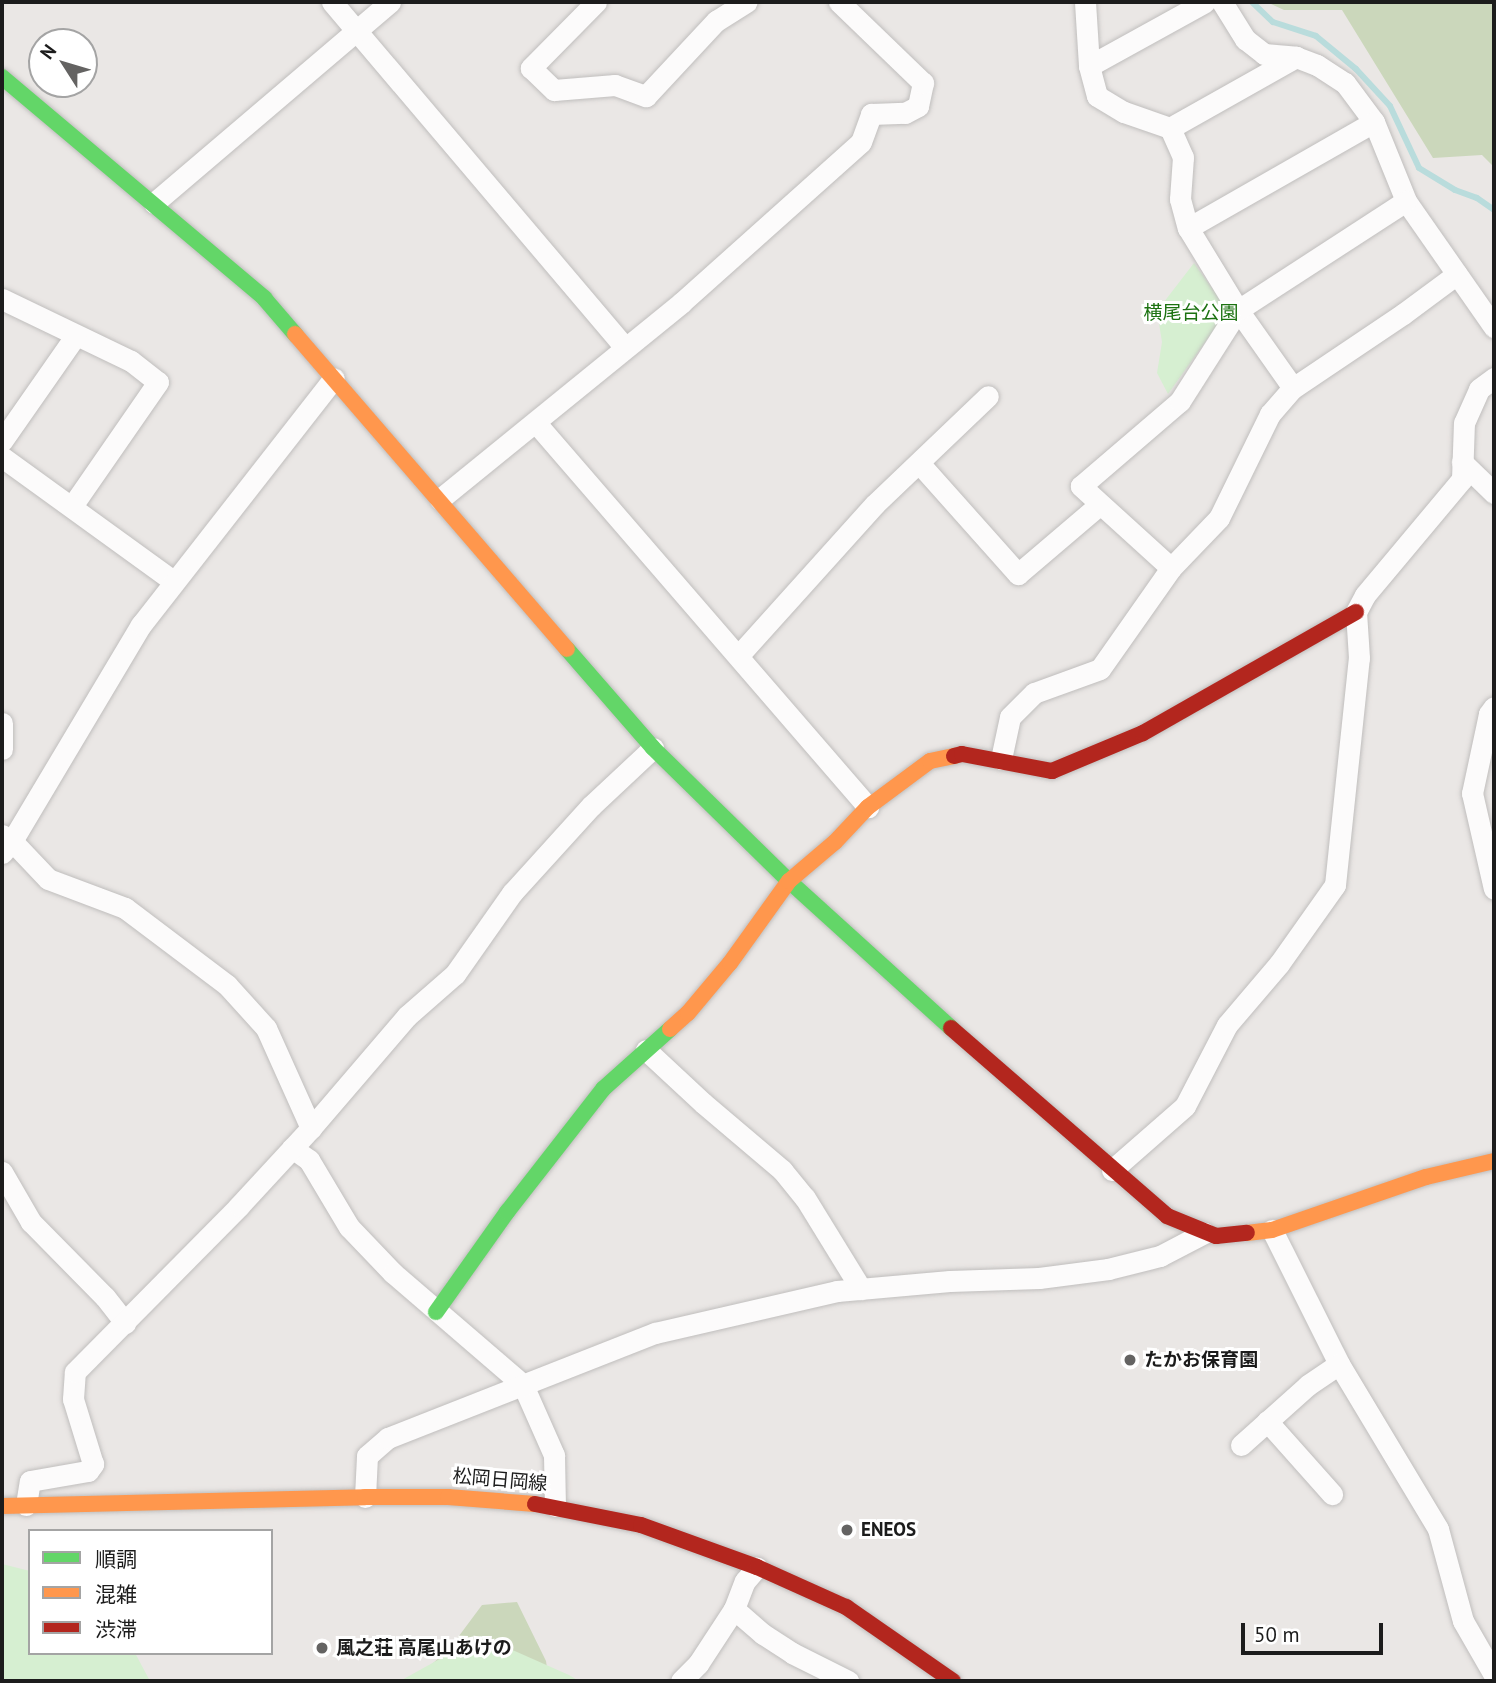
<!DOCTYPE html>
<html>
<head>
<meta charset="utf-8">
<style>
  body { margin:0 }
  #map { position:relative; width:1496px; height:1683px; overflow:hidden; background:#eae7e5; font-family:"PT Sans","Noto Sans JP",sans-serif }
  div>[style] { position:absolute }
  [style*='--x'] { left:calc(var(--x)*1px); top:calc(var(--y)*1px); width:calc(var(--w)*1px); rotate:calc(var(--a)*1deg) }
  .forest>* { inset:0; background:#cbd7bb }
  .park>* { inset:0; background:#d6efd1 }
  .stream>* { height:6px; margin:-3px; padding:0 3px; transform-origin:3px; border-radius:3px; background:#b9dcdc }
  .roads { filter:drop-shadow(0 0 2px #c0bebd) drop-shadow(0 0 2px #c0bebd) }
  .street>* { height:21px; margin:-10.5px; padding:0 10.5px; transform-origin:10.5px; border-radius:10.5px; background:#fcfbfb }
  .fast>* { height:16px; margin:-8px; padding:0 8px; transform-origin:8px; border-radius:8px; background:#63d668 }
  .slow>* { height:16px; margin:-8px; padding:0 8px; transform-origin:8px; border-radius:8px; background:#ff974d }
  .jam>* { height:16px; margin:-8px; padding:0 8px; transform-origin:8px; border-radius:8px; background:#b3261e }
  .dots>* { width:19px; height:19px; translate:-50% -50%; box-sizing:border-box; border:4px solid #fff; border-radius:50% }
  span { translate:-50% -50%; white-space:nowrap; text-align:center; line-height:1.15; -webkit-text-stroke:6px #fff; paint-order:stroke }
  .park-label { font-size:19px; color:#1c7211 }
  .poi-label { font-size:19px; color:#1c1c1c; font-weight:700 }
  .left { translate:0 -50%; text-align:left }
  .street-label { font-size:19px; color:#1c1c1c }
  .frame { position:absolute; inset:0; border:4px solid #1c1c1c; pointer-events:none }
  .legend { position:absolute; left:28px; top:1529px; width:245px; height:126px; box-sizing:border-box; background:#fff; border:2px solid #a4a4a4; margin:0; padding:9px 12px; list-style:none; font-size:21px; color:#1c1c1c }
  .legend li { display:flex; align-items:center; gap:14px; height:35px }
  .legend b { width:35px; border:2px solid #a4a4a4 }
  .north { position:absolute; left:28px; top:28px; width:70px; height:70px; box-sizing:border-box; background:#fff; border:2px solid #a4a4a4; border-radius:50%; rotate:307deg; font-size:19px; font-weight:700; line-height:28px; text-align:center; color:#1c1c1c }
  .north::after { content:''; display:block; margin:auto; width:24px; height:32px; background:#646362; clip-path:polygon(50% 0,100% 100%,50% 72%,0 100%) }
  .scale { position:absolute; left:1241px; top:1623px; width:142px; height:32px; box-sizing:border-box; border:4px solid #1c1c1c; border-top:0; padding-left:9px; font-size:21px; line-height:24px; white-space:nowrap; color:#1c1c1c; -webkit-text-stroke:5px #fff; paint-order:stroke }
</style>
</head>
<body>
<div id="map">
  <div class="forest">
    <div style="clip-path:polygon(1267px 2px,1494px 2px,1494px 167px,1482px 155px,1433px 158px,1342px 10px,1284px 10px)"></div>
    <div style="clip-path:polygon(517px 1602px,546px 1661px,549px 1681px,413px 1681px,450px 1648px,482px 1605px)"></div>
  </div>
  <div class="park">
    <div style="clip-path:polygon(1194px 263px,1222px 302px,1221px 320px,1168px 394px,1157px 373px,1162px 342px,1157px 311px)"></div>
    <div style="clip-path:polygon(2px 1564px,30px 1571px,30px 1653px,135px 1653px,150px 1681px,2px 1681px)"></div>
    <div style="clip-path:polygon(481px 1636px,569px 1675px,579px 1681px,400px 1681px)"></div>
  </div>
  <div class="stream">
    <div style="--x:1252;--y:2;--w:29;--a:44"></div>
    <div style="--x:1273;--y:22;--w:45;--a:18"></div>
    <div style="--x:1316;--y:36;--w:52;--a:39.5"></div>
    <div style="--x:1356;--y:69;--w:50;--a:47.4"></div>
    <div style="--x:1390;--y:106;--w:68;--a:64.9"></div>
    <div style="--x:1419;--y:168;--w:42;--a:31.4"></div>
    <div style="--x:1455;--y:190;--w:23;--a:20"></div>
    <div style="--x:1477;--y:198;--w:21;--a:35"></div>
  </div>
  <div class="roads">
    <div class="street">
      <div style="--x:332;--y:2;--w:453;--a:49.7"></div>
      <div style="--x:596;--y:2;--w:93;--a:134.6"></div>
      <div style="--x:531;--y:68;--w:32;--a:44"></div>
      <div style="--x:554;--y:90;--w:61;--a:-4.7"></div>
      <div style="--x:615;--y:85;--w:33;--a:20"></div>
      <div style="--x:646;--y:96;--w:103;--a:-47"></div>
      <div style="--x:716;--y:21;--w:36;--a:-32"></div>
      <div style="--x:1085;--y:2;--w:64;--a:86.4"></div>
      <div style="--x:1089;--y:66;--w:31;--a:75"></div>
      <div style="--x:1097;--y:96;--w:31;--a:31"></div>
      <div style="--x:1124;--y:112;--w:49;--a:19.2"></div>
      <div style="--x:1170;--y:128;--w:32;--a:66"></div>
      <div style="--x:1183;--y:157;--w:42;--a:94.1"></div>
      <div style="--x:1180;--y:199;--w:30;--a:75"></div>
      <div style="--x:1188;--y:228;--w:96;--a:58.6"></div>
      <div style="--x:1238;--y:310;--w:95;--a:54.8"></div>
      <div style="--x:1222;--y:2;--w:44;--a:58.1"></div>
      <div style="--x:1245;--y:39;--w:24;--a:38"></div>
      <div style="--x:1264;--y:54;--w:32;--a:5"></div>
      <div style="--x:1296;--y:57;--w:22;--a:21"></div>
      <div style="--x:1317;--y:65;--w:33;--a:33"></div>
      <div style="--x:1345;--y:83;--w:49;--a:53.4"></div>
      <div style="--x:1374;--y:122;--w:85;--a:67.9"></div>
      <div style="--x:1406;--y:201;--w:154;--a:55.1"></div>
      <div style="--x:1089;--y:66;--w:132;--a:-28.9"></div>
      <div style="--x:1170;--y:128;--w:145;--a:-29.4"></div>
      <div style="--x:154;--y:203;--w:310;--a:-40.4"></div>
      <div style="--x:1188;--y:228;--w:214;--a:-29.7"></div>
      <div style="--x:2;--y:299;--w:143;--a:25.7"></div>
      <div style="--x:131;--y:361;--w:34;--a:38"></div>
      <div style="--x:158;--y:382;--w:151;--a:124.7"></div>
      <div style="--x:536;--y:423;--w:508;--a:49.15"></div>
      <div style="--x:2;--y:441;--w:129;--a:-55.1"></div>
      <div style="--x:2;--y:457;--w:211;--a:35.9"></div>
      <div style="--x:1462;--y:462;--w:45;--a:44.1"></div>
      <div style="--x:919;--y:463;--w:149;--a:48.3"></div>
      <div style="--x:1018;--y:574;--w:106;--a:-40.4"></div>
      <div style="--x:440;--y:499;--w:311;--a:-39.1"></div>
      <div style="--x:681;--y:303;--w:241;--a:-41.8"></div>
      <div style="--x:861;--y:142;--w:30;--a:-70"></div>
      <div style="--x:871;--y:114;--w:34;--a:-2"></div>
      <div style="--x:905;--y:113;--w:15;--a:-28"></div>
      <div style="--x:918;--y:106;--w:24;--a:-78"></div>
      <div style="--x:923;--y:83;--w:117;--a:-136"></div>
      <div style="--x:1171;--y:568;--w:122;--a:-137.7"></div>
      <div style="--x:1081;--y:486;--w:130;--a:-40.6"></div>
      <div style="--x:1180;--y:401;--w:108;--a:-57.5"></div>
      <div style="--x:1238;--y:310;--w:200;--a:-33"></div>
      <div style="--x:739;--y:655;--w:203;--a:-48"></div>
      <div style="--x:875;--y:504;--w:156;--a:-43.7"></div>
      <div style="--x:1494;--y:707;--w:9;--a:126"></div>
      <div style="--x:1489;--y:714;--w:81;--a:102.1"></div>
      <div style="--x:1472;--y:793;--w:98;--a:77.1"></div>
      <div style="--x:2;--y:723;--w:26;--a:90"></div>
      <div style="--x:1001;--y:759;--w:43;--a:-77.9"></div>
      <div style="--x:1010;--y:717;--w:34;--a:-45"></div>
      <div style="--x:1034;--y:693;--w:70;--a:-20"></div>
      <div style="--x:1100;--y:669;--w:123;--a:-54.9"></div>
      <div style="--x:1171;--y:568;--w:69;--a:-46.2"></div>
      <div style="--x:1219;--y:518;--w:116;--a:-63.9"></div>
      <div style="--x:1270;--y:414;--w:35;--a:-49"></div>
      <div style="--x:1293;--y:388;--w:133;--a:-33.9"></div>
      <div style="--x:1403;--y:314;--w:67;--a:-36.5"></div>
      <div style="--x:2;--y:835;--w:12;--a:31"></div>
      <div style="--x:12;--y:841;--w:52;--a:46.5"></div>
      <div style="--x:48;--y:879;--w:82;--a:20.6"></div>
      <div style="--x:125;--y:908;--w:128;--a:37"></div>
      <div style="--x:227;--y:985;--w:58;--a:47.8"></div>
      <div style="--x:266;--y:1028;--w:110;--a:65.8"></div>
      <div style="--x:2;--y:853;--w:16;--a:-50"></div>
      <div style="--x:12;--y:841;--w:252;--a:-59.2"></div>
      <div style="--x:141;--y:625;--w:313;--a:-52"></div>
      <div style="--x:646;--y:1050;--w:78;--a:42.9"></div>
      <div style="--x:703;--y:1103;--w:104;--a:40.3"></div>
      <div style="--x:782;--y:1170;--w:36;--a:51"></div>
      <div style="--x:805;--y:1198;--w:107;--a:58.4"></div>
      <div style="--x:292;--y:1148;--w:21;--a:35"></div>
      <div style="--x:309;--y:1160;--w:78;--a:59.2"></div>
      <div style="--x:349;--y:1227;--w:64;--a:46.3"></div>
      <div style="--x:393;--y:1273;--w:172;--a:40.7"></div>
      <div style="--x:523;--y:1385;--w:77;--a:66.1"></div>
      <div style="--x:554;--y:1455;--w:51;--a:88.9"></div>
      <div style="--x:1112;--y:1170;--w:97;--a:-41.2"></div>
      <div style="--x:1185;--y:1106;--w:91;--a:-62.6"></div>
      <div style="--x:1227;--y:1025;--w:80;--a:-49.6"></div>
      <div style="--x:1279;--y:964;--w:97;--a:-54.7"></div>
      <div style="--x:1335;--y:885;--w:228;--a:-84"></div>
      <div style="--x:1359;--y:658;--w:46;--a:-93.7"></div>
      <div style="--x:1356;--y:612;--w:19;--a:-62"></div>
      <div style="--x:1365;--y:595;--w:151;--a:-50.1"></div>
      <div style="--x:1462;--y:479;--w:56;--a:-88"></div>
      <div style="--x:1464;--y:423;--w:37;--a:-66"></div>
      <div style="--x:1479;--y:389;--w:19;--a:-36"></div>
      <div style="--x:2;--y:1172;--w:58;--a:59.9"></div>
      <div style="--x:31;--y:1222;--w:105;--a:45.4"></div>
      <div style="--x:105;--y:1297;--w:33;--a:52"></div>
      <div style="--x:1272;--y:1230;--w:150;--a:63.4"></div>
      <div style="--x:1339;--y:1364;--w:192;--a:59"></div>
      <div style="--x:1438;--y:1529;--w:95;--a:74.8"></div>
      <div style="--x:1463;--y:1621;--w:62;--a:60.1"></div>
      <div style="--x:1267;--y:1421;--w:98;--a:48.3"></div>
      <div style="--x:1241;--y:1445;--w:90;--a:-41.8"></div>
      <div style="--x:1308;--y:1385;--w:37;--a:-34"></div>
      <div style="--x:365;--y:1497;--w:41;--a:-87.2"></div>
      <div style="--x:367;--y:1456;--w:28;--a:-41"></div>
      <div style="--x:388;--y:1438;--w:287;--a:-21.5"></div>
      <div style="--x:655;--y:1333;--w:187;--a:-13"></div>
      <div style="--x:837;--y:1291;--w:113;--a:-5.1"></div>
      <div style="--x:950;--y:1281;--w:89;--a:-1.9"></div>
      <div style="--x:1039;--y:1278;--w:70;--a:-7.4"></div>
      <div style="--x:1108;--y:1269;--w:54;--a:-14"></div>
      <div style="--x:1160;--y:1256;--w:50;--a:-27.6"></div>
      <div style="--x:26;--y:1505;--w:24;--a:-81"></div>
      <div style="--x:30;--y:1481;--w:59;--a:-9.8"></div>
      <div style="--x:88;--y:1471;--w:9;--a:-54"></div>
      <div style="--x:93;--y:1464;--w:68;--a:-107.1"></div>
      <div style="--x:73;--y:1399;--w:27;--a:-86"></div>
      <div style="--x:75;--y:1372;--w:233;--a:-45.3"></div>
      <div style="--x:239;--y:1206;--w:106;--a:-47.3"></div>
      <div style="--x:311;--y:1128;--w:148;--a:-49.4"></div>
      <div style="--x:407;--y:1016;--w:64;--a:-41.2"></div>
      <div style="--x:455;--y:974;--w:99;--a:-54.9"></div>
      <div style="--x:512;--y:893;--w:118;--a:-47.8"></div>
      <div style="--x:591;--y:806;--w:85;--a:-43.1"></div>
      <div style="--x:734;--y:1609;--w:38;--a:41"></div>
      <div style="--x:763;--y:1634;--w:35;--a:33"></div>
      <div style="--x:792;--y:1653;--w:63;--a:26.6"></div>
      <div style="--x:681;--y:1681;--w:24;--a:-45"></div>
      <div style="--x:698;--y:1664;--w:66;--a:-56.8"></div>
      <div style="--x:734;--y:1609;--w:30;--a:-69"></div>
      <div style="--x:745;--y:1581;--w:18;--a:-49"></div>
    </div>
    <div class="fast">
      <div style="--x:2;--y:77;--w:343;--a:40.1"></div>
      <div style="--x:264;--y:298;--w:48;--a:49.3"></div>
      <div style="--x:567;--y:649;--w:131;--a:49"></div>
      <div style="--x:653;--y:748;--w:190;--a:44.4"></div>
      <div style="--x:789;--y:881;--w:219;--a:42.2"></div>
      <div style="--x:436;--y:1312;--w:123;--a:-54.6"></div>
      <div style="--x:507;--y:1212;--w:156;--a:-52"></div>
      <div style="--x:603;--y:1089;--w:90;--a:-41.8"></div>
    </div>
    <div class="slow">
      <div style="--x:295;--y:334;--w:416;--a:49.2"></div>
      <div style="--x:670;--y:1029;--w:24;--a:-42"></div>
      <div style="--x:688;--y:1013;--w:65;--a:-50"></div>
      <div style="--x:730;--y:963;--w:101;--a:-54.3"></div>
      <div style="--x:789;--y:881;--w:60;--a:-40.3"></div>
      <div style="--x:835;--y:842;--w:48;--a:-46.7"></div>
      <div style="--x:868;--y:807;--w:77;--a:-36.6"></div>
      <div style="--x:930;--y:761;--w:25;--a:-12"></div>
      <div style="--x:1247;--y:1233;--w:25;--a:-7"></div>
      <div style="--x:1272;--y:1230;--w:163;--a:-19"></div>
      <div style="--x:1426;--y:1177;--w:70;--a:-13.2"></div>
      <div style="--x:2;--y:1506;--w:363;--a:-1.4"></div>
      <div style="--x:365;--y:1497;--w:83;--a:0"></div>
      <div style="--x:448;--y:1497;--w:87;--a:4.6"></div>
    </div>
    <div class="jam">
      <div style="--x:954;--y:756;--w:8;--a:-14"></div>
      <div style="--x:962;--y:754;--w:92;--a:10.7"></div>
      <div style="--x:1052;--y:771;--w:99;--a:-22.7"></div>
      <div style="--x:1143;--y:733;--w:245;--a:-29.6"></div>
      <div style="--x:951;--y:1028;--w:286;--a:41"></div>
      <div style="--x:1167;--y:1216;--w:53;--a:22.2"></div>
      <div style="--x:1216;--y:1236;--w:31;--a:-6"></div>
      <div style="--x:535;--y:1504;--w:108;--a:11.2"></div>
      <div style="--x:641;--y:1525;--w:123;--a:19.9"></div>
      <div style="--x:757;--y:1567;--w:98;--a:24.2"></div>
      <div style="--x:846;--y:1607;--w:130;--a:34.7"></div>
    </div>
  </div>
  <div class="dots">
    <div style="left:1130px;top:1360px;background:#646362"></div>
    <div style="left:847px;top:1530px;background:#646362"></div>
    <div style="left:322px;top:1648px;background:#646362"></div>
  </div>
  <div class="park-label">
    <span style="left:1191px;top:313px">横尾台公園</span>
  </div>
  <div class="poi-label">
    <span class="left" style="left:1144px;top:1360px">たかお保育園</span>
    <span class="left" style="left:861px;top:1530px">ENEOS</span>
    <span class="left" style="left:336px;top:1648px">風之荘 高尾山あけの</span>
  </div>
  <div class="street-label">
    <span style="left:500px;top:1480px;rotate:5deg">松岡日岡線</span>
  </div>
  <div class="frame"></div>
  <ul class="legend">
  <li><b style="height:9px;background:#63d668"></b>順調</li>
  <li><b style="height:9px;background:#ff974d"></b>混雑</li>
  <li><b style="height:9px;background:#b3261e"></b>渋滞</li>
  </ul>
  <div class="north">N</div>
  <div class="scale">50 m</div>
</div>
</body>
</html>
